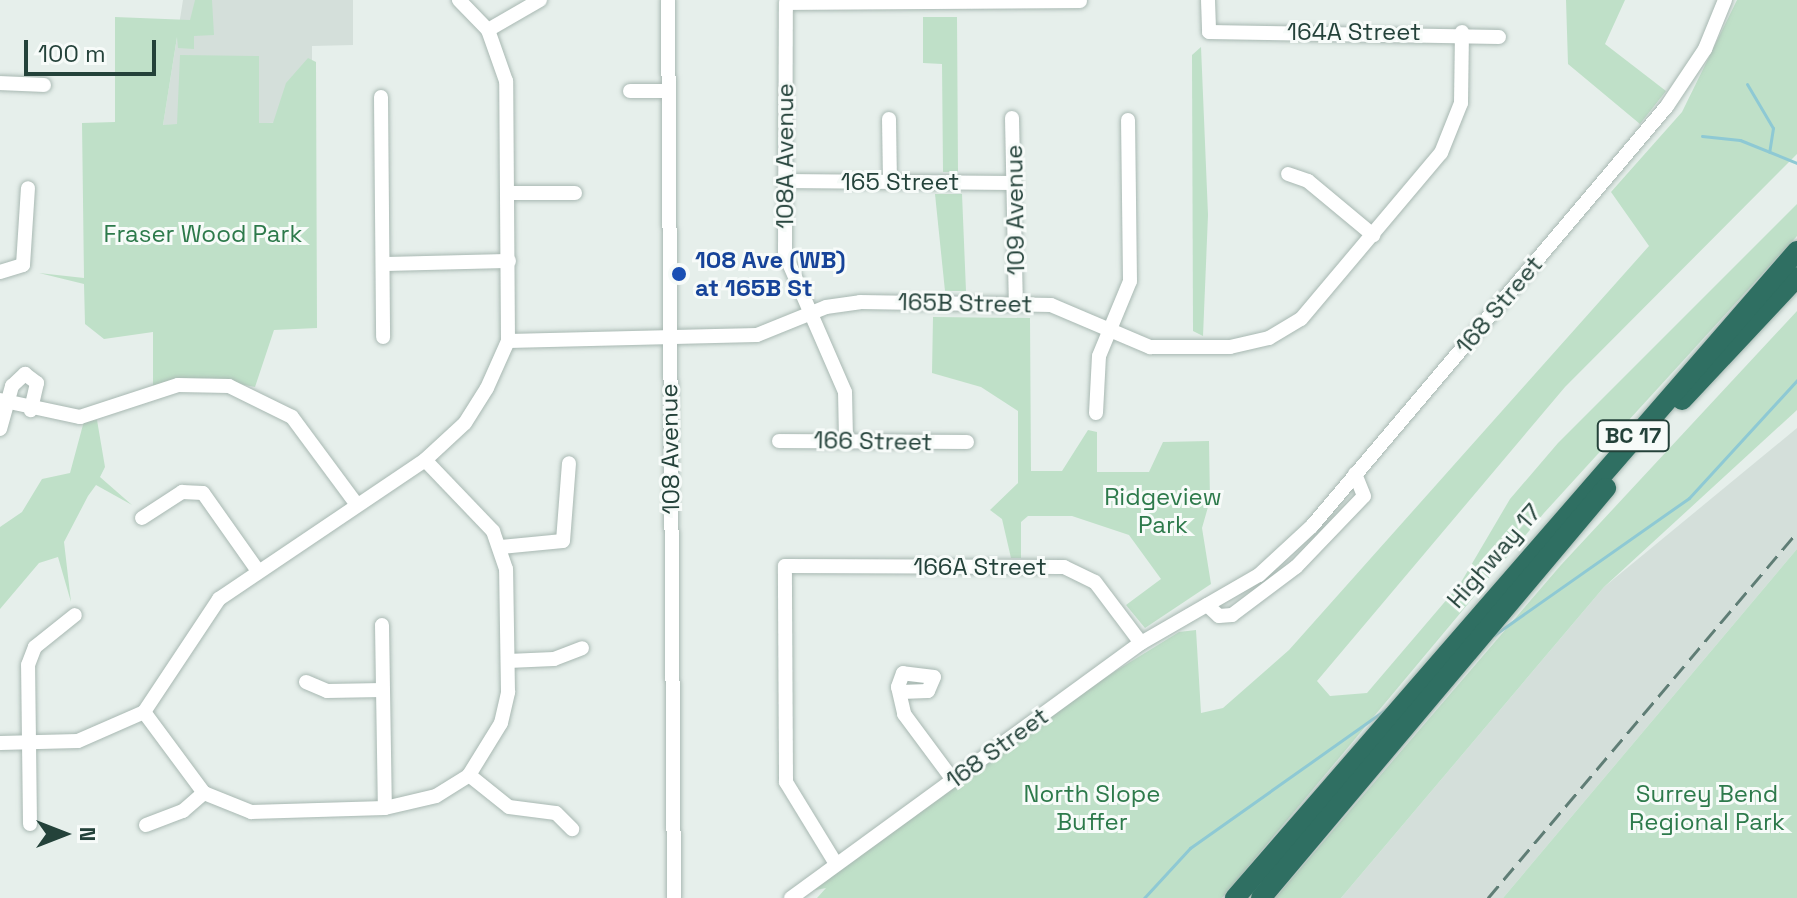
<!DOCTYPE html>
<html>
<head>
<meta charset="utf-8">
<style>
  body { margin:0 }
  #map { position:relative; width:1797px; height:898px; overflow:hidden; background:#e6efeb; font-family:"Space Grotesk",sans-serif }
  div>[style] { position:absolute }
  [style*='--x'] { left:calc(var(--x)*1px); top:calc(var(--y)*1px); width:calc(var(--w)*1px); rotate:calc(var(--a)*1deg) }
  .built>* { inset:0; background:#d4dfda }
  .green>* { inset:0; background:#bfe0c8 }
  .stream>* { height:3px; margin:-1.5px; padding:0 1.5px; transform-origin:1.5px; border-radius:1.5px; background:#8ec9d4 }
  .roads { filter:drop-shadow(0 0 2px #a8b8b2) drop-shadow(0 0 2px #a8b8b2) }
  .minor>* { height:14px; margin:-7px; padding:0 7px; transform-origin:7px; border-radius:7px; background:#fff }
  .highway>* { height:20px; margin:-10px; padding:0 10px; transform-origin:10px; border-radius:10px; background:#2f6f62 }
  .rail>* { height:3px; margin-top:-1.5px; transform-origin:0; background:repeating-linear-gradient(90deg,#5f7d75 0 16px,transparent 0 24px) }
  .dots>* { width:22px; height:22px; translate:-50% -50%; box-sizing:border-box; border:4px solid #f7fbf9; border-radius:50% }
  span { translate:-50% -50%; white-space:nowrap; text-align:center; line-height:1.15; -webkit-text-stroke:6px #f7fbf9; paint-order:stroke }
  .shield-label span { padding:2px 6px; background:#f7fbf9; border:2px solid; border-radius:6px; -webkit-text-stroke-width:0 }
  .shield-label { font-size:22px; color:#24423a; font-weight:700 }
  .street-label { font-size:24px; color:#24423a }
  .park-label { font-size:24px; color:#2d7a4b }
  .transit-label { font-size:24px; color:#164399; font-weight:700 }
  .left { translate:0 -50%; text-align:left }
  .north { position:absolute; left:24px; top:794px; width:80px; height:80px; -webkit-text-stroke:6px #f7fbf9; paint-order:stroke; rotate:90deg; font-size:22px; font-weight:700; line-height:32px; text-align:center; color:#24423a }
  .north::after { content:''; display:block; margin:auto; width:28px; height:36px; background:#24423a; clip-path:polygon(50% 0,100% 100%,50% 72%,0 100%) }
  .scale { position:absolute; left:24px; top:40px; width:132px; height:36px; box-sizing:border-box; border:4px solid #24423a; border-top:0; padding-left:10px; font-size:24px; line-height:28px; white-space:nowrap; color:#24423a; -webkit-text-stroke:6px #f7fbf9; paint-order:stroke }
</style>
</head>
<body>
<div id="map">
  <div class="built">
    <div style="clip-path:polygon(183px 0,353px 0,353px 45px,312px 46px,312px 122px,163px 125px)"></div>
    <div style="clip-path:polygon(1797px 428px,1797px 549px,1503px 898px,1341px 898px,1604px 587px)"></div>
  </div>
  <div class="green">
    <div style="clip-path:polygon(195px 0,212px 0,214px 35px,194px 36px,194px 49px,178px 48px,177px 37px,163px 125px,177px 124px,180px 55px,259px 56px,259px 123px,273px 123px,286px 83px,308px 58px,316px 62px,317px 328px,274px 330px,255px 387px,209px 378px,153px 387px,153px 332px,104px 339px,85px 324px,84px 284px,39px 273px,84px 278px,82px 123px,115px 122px,115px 17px,190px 20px)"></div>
    <div style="clip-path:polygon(1566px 0,1625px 0,1605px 44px,1666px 91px,1640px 124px,1568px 64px)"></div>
    <div style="clip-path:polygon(1737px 0,1797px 0,1797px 154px,1565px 387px,1317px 681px,1330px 696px,1367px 693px,1460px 584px,1510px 499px,1558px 443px,1797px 204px,1797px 236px,1544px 513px,1222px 898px,817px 898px,826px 888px,811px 891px,1093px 685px,1179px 632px,1196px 630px,1201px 713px,1223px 708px,1289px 650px,1649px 246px,1611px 192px,1682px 112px)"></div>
    <div style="clip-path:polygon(923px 17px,957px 17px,958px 172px,943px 172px,942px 64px,923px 63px)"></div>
    <div style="clip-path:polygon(1201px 47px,1208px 215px,1203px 336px,1193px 331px,1192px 55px)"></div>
    <div style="clip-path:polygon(935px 194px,962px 194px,966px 291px,945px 291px)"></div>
    <div style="clip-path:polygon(1797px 311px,1797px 410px,1604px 587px,1341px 898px,1275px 898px,1561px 565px)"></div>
    <div style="clip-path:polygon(933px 317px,1030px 318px,1031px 471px,1062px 471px,1088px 430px,1097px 432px,1097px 472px,1149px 472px,1163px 442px,1209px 441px,1210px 500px,1202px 528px,1211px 584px,1145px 628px,1126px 605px,1161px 579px,1129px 535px,1072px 516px,1028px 516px,1021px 522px,1021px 558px,1011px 558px,1002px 519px,990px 510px,1018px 483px,1018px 411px,981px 387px,932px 373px)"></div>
    <div style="clip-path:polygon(97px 420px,105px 467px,100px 477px,132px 505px,96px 485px,88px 496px,64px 542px,71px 602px,58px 557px,39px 563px,0 609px,0 527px,22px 512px,42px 479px,70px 473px,84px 421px)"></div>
    <div style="clip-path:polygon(1797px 549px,1797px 898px,1503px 898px)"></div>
  </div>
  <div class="stream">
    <div style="--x:1747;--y:84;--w:51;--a:59.4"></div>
    <div style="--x:1773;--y:128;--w:24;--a:99"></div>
    <div style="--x:1702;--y:136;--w:38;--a:6"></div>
    <div style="--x:1740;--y:140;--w:61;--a:22"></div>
    <div style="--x:1494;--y:635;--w:238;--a:-35.1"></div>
    <div style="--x:1689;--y:498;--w:160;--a:-47.5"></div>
    <div style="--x:1144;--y:898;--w:68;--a:-47.4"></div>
    <div style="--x:1190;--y:848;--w:240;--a:-35.3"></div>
  </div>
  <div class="roads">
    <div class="minor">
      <div style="--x:668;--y:0;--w:898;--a:89.62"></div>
      <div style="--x:1208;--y:0;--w:32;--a:88"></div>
      <div style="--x:1209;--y:32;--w:290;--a:1"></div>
      <div style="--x:488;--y:30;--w:60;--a:-30"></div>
      <div style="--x:0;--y:83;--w:44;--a:2.6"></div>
      <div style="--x:630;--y:91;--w:38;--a:0"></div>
      <div style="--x:381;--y:97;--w:240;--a:89.5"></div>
      <div style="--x:1012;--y:118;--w:185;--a:88.8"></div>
      <div style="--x:889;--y:119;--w:63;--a:89.1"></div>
      <div style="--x:1288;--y:174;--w:21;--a:19"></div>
      <div style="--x:1308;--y:181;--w:85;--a:39.7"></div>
      <div style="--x:784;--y:181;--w:231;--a:0.5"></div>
      <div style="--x:508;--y:193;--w:67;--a:0"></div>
      <div style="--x:383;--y:264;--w:126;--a:-1.4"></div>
      <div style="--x:0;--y:272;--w:24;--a:-17"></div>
      <div style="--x:23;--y:265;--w:77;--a:-86.3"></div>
      <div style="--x:508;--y:341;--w:249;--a:-1.4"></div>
      <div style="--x:757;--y:335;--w:74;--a:-22.1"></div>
      <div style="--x:826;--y:307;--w:34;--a:-8"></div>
      <div style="--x:860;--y:302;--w:191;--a:0.9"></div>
      <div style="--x:1051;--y:305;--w:108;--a:23"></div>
      <div style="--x:1150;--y:347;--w:80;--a:0"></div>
      <div style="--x:1230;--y:347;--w:40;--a:-13"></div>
      <div style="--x:1269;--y:338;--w:37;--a:-31"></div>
      <div style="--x:1301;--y:319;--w:217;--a:-49.9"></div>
      <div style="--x:1441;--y:153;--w:54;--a:-68.2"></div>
      <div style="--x:1461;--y:103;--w:71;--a:-89.2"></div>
      <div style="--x:0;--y:400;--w:82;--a:12"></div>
      <div style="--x:80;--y:417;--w:103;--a:-18.1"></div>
      <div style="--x:178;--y:385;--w:51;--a:1.1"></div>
      <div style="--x:229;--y:386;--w:70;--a:26.2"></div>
      <div style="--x:292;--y:417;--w:106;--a:53.5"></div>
      <div style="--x:1096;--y:413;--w:57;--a:-87"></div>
      <div style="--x:1099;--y:356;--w:81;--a:-67.5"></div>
      <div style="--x:1130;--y:281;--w:161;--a:-90.7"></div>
      <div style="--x:0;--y:429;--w:45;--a:-74.4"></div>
      <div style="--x:12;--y:386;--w:18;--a:-43"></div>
      <div style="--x:25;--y:374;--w:15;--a:37"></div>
      <div style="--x:37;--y:383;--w:28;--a:103"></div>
      <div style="--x:846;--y:439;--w:47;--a:-91.2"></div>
      <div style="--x:845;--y:392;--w:150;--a:-113.5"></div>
      <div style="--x:785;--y:254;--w:251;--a:-89.8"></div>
      <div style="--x:786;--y:3;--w:294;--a:-0.4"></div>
      <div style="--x:779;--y:441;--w:188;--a:0.3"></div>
      <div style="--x:142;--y:518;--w:48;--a:-33"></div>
      <div style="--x:182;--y:492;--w:21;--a:3"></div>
      <div style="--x:203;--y:493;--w:95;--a:54.8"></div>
      <div style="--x:501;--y:547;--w:62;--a:-5.5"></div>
      <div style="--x:563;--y:541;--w:78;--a:-85.6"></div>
      <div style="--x:1207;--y:605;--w:16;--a:43"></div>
      <div style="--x:1219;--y:616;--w:13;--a:-4"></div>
      <div style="--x:1232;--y:615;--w:80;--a:-36.9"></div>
      <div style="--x:1296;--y:567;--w:98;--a:-46.2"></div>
      <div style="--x:1364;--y:496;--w:24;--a:-112"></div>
      <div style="--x:382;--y:625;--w:183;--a:89.1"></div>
      <div style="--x:508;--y:661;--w:46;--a:-2.5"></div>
      <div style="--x:554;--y:659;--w:30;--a:-21"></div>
      <div style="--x:306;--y:682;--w:23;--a:23"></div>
      <div style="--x:327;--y:691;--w:56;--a:-1"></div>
      <div style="--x:901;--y:692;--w:27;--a:-2"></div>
      <div style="--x:928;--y:691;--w:15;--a:-67"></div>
      <div style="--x:934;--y:677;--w:31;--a:-173"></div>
      <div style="--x:903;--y:673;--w:15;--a:110"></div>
      <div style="--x:898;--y:687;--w:28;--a:77"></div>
      <div style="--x:904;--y:714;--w:82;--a:53.4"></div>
      <div style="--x:144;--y:712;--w:101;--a:53.5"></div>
      <div style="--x:204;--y:793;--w:51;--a:22"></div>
      <div style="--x:251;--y:812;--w:134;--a:-1.7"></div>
      <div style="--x:385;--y:808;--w:52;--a:-13.2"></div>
      <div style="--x:436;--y:796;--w:39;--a:-32"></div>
      <div style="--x:469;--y:775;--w:61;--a:-58.4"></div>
      <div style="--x:501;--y:723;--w:32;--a:-77"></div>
      <div style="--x:508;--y:692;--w:123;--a:-90.9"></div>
      <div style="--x:506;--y:569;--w:40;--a:-108.9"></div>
      <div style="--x:493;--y:531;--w:98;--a:-133.8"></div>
      <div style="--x:0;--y:743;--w:78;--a:-1.5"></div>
      <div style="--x:78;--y:741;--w:72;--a:-23.7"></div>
      <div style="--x:144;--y:712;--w:136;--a:-56.4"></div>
      <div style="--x:219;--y:599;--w:249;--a:-34"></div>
      <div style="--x:425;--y:460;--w:54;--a:-42.8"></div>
      <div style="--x:465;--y:423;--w:41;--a:-57.8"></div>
      <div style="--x:487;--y:388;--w:51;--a:-65.9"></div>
      <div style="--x:508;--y:341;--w:260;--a:-90.4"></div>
      <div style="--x:506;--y:81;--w:54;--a:-109.4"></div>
      <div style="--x:488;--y:30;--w:42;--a:-134"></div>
      <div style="--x:469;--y:775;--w:51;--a:38.7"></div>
      <div style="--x:509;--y:807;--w:47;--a:7.3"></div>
      <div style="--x:556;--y:813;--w:23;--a:45"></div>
      <div style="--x:30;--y:824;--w:159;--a:-90.7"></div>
      <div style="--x:28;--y:665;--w:19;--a:-69"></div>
      <div style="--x:35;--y:647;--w:51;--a:-38.7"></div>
      <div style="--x:146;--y:825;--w:40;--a:-21"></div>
      <div style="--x:183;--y:811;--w:28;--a:-41"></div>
      <div style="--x:836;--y:864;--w:96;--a:-121.4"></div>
      <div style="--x:786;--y:782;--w:216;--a:-90.3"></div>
      <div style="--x:785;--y:566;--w:279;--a:0.2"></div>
      <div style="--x:1064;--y:567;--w:34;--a:26"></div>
      <div style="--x:1095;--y:582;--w:76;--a:53"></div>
      <div style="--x:791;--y:898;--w:433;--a:-36.1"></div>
      <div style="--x:1141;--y:643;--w:136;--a:-30"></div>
      <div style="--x:1259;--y:575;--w:72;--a:-42.8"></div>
      <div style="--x:1312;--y:526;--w:550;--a:-49.79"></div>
      <div style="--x:1667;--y:106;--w:69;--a:-56.3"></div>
      <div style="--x:1705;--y:49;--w:53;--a:-67.8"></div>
    </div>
    <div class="highway">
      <div style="--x:1682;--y:400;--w:168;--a:-46.9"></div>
      <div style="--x:1235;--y:898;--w:857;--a:-49.02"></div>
      <div style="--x:1261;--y:898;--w:536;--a:-49.92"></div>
    </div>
  </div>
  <div class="rail">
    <div style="--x:1488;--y:898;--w:479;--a:-49.8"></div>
  </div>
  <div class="dots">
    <div style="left:679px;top:274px;background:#1a4fb4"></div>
  </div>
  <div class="shield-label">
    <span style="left:1633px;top:436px">BC 17</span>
  </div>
  <div class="street-label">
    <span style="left:1354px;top:32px">164A Street</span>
    <span style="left:785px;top:156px;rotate:-90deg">108A Avenue</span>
    <span style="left:900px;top:182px">165 Street</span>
    <span style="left:1015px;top:210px;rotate:-91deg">109 Avenue</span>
    <span style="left:965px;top:303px;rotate:1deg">165B Street</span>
    <span style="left:1499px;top:305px;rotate:-50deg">168 Street</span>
    <span style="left:873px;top:441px;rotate:1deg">166 Street</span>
    <span style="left:670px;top:449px;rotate:-91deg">108 Avenue</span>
    <span style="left:1494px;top:556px;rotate:-49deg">Highway 17</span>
    <span style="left:980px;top:567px">166A Street</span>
    <span style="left:997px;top:748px;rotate:-36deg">168 Street</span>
  </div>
  <div class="park-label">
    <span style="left:203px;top:234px">Fraser Wood Park</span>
    <span style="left:1163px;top:511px">Ridgeview<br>Park</span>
    <span style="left:1092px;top:808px">North Slope<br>Buffer</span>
    <span style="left:1707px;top:808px">Surrey Bend<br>Regional Park</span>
  </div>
  <div class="transit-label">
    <span class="left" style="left:695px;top:274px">108 Ave (WB)<br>at 165B St</span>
  </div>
  <div class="north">N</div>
  <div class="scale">100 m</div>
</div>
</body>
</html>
